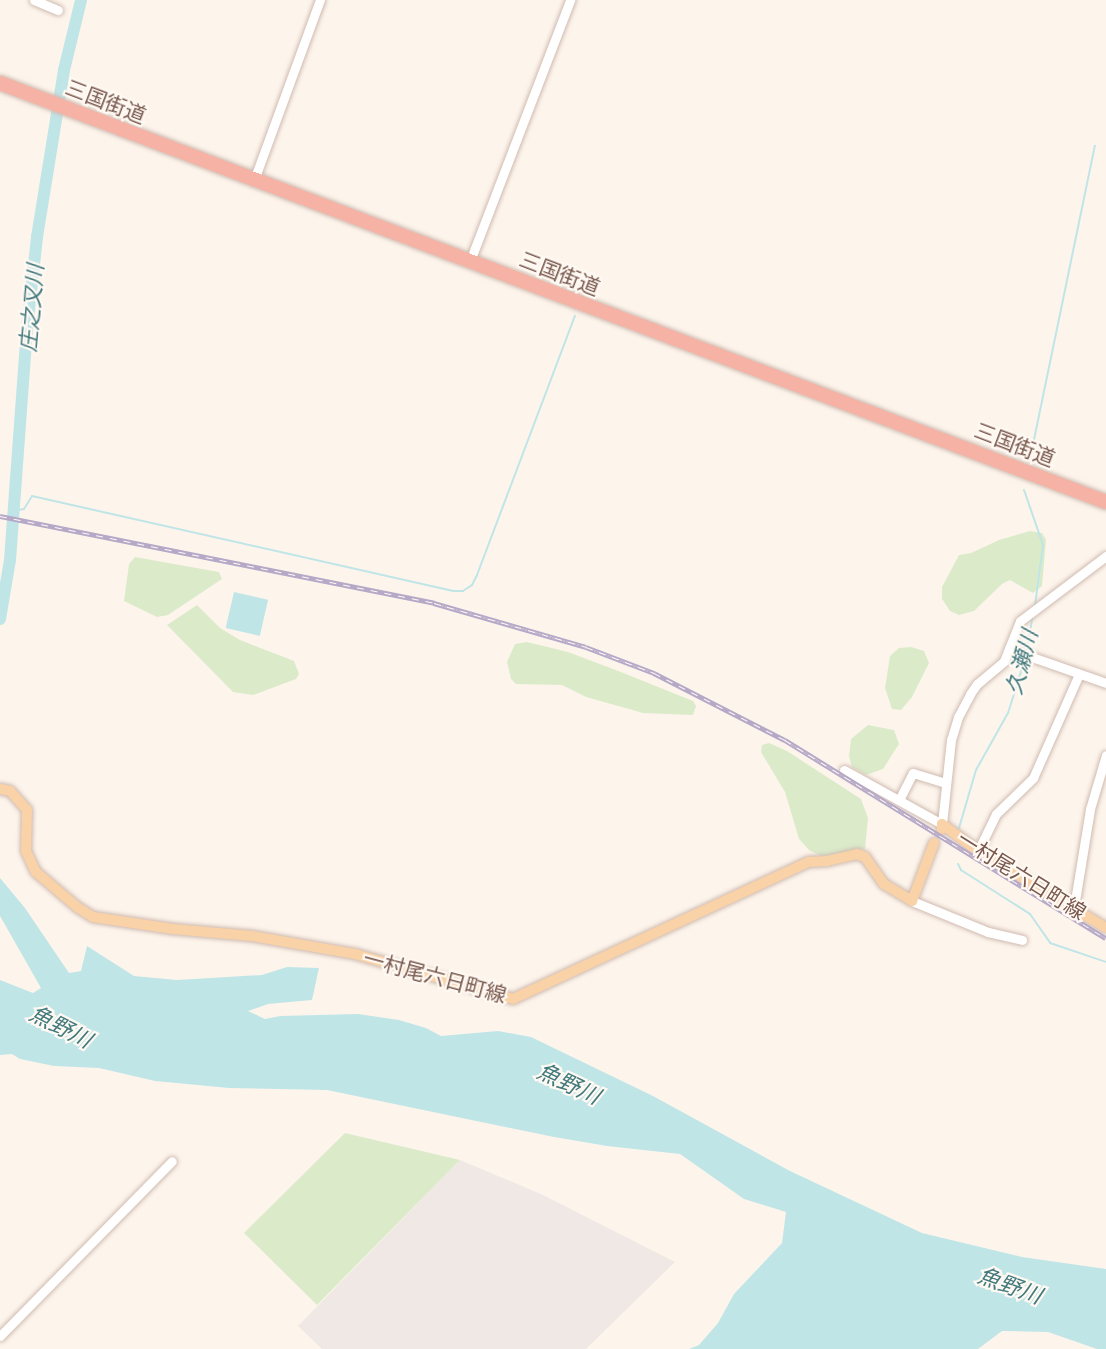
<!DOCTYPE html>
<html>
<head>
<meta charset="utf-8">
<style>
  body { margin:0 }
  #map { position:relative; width:1106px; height:1349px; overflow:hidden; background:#fdf5ec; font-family:"Exo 2","Noto Sans JP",sans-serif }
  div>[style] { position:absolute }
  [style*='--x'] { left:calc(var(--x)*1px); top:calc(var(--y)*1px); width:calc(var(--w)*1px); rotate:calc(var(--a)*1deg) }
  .industrial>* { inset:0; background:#efe8e4 }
  .green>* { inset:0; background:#dbebca }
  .water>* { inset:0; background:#c0e5e7; transform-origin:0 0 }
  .stream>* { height:2px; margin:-1px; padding:0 1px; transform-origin:1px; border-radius:1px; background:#c0e5e7 }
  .river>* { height:12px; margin:-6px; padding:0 6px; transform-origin:6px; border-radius:6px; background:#c0e5e7 }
  .roads { filter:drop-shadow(0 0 2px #d0bbb1) drop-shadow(0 0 2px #d0bbb1) }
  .minor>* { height:9px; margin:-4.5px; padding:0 4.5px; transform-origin:4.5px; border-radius:4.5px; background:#fff }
  .major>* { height:10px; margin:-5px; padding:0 5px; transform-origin:5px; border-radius:5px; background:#f9d2a7 }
  .highway>* { height:14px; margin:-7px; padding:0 7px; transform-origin:7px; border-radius:7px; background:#f5b2a5 }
  .rail>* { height:4.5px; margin-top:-2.25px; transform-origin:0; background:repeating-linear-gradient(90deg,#fff9f3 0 7px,#b6a9c8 0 14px); box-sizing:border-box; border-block:2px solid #b6a9c8 }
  span { translate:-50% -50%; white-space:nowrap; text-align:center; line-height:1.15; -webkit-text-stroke:4.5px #fff9f3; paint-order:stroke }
  .street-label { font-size:21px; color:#79594e }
  .water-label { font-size:22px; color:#41797d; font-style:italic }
</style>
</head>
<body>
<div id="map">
  <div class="industrial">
    <div style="clip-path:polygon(460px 1160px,541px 1194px,675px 1262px,586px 1349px,322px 1349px,298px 1326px)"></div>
  </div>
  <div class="green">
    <div style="clip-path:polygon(1030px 531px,1042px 533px,1046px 540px,1042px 586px,1033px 593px,1010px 580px,1002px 584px,974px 611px,959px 615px,950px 611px,942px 599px,942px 587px,959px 555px,971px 553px,999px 540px)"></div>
    <div style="clip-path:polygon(135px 557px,219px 572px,222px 579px,168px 615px,157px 617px,124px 601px,129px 564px)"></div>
    <div style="clip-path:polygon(197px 605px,220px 628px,240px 640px,294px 661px,299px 674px,296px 679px,253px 695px,233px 692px,167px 625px)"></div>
    <div style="clip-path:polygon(527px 642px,568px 652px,621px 672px,693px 701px,696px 706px,693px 715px,643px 713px,586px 697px,562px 685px,516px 684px,511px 679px,507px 662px,515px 644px)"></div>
    <div style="clip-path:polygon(911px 647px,924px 651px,929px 663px,912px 697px,901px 710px,892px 709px,885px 688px,890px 656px,899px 648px)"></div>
    <div style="clip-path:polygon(868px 725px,894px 730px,899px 744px,883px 769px,866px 775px,852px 767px,849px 756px,851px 739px)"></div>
    <div style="clip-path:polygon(769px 743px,787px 751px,861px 799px,868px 818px,865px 849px,821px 856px,809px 850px,799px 839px,785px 792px,761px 752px,762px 745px)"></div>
    <div style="clip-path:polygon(345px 1133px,460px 1160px,317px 1305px,244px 1233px)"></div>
  </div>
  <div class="water">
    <div style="left:234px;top:592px;width:35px;height:37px;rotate:13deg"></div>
    <div style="clip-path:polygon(0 878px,25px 908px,69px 973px,81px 971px,87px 946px,134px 976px,177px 980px,262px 975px,287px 967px,319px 968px,312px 1000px,268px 1004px,248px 1011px,265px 1019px,280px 1016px,358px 1014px,399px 1020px,426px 1028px,441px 1036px,498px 1031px,531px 1037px,653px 1096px,790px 1171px,922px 1233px,1022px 1257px,1106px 1269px,1106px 1349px,1097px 1349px,1048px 1332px,1002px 1331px,978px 1349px,689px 1349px,699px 1345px,718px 1323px,734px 1294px,782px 1243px,786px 1212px,744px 1199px,680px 1154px,607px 1146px,554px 1137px,327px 1090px,229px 1088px,155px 1081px,99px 1068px,54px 1066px,20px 1059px,12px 1054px,0 1055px,0 980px,33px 993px,41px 988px,0 916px)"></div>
  </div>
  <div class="stream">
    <div style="--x:1030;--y:459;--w:320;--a:-78.3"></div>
    <div style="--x:1024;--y:490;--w:58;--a:70.9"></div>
    <div style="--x:1043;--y:545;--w:62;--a:97.5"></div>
    <div style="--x:13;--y:511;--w:11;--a:-10"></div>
    <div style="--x:24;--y:509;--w:15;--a:-58"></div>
    <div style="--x:32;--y:496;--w:433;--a:12.7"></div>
    <div style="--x:454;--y:591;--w:9;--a:0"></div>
    <div style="--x:463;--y:591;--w:11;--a:-34"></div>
    <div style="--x:472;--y:585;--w:11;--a:-63"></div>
    <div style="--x:477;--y:575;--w:277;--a:-69.3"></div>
    <div style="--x:1026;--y:651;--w:37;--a:-79"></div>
    <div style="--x:959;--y:828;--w:60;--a:-73.7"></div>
    <div style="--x:976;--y:770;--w:65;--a:-60.7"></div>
    <div style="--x:1008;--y:713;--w:57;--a:-72.5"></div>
    <div style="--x:958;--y:864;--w:7;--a:63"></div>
    <div style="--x:961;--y:870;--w:82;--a:32.5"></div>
    <div style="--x:1030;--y:914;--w:35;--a:55"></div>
    <div style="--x:1050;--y:943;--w:59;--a:18.7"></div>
  </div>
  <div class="river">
    <div style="--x:0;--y:619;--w:60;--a:-80.4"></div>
    <div style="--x:10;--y:560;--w:233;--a:-85.8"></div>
    <div style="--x:27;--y:328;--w:92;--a:-83.7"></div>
    <div style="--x:37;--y:237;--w:169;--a:-80.8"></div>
    <div style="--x:64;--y:70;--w:72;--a:-76.3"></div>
  </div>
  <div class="roads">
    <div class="minor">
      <div style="--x:34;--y:0;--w:26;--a:23"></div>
      <div style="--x:254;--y:180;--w:192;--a:-69.9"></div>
      <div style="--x:470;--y:261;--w:280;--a:-69"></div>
      <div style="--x:1009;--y:649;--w:103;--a:19.3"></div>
      <div style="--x:844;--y:770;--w:112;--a:28.9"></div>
      <div style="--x:942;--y:824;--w:84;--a:-83.9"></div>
      <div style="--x:951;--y:740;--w:24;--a:-73"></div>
      <div style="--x:958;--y:717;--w:26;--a:-62"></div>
      <div style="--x:970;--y:694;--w:12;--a:-55"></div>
      <div style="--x:977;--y:684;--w:35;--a:-40"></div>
      <div style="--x:1004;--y:661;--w:43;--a:-68.2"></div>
      <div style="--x:1020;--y:621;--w:108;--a:-37.1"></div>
      <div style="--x:899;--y:800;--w:30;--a:-63"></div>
      <div style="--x:913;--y:773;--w:34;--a:17"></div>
      <div style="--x:978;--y:851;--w:41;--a:-64.1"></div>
      <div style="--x:996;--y:814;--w:52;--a:-44.2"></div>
      <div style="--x:1033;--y:778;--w:114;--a:-66.1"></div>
      <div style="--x:912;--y:901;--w:82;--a:22.2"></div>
      <div style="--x:988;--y:932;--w:35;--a:13"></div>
      <div style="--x:1074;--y:907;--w:99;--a:-80.7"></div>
      <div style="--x:1090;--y:809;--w:56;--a:-73.5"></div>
      <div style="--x:0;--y:1336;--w:245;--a:-45.5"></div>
    </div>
    <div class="major">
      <div style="--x:0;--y:789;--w:10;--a:11"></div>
      <div style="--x:10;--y:791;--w:25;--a:48"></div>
      <div style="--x:27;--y:810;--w:41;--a:91.4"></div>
      <div style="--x:26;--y:851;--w:23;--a:65"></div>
      <div style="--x:36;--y:872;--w:54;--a:40.5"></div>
      <div style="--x:77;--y:907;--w:19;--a:32"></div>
      <div style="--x:93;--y:917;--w:81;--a:8.5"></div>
      <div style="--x:173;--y:929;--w:79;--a:5.1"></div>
      <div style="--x:252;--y:936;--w:105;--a:9.9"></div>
      <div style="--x:355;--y:954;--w:164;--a:15.9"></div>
      <div style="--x:513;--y:999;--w:325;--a:-24.9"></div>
      <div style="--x:808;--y:862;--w:19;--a:-3"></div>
      <div style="--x:827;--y:861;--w:31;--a:-13"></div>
      <div style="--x:857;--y:854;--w:9;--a:21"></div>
      <div style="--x:865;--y:857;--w:33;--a:55"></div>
      <div style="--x:884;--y:884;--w:33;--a:31"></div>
      <div style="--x:912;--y:901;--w:62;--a:-69.2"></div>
      <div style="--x:942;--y:829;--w:5;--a:-90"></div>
      <div style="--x:942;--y:824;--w:45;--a:36.9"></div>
      <div style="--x:978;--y:851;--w:149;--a:31"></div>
    </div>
    <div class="highway">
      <div style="--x:0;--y:83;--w:1183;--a:20.75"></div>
    </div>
  </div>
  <div class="rail">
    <div style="--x:0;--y:516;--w:443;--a:11.3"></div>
    <div style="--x:434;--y:603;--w:158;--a:16.1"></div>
    <div style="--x:586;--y:647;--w:73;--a:20.9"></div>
    <div style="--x:654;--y:673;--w:147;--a:27.1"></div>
    <div style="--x:785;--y:740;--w:377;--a:31.7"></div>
  </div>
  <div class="street-label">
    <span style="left:106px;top:101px;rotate:21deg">三国街道</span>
    <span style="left:560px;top:273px;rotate:21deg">三国街道</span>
    <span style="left:1015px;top:444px;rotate:21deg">三国街道</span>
    <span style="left:1022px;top:875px;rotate:32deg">一村尾六日町線</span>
    <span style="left:435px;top:976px;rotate:15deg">一村尾六日町線</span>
  </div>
  <div class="water-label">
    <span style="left:31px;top:308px;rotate:-85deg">庄之又川</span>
    <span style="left:1021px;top:662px;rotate:-75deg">久瀬川</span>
    <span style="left:61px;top:1026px;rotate:27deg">魚野川</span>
    <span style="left:569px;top:1083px;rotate:25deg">魚野川</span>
    <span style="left:1010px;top:1285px;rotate:20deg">魚野川</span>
  </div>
</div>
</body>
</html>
